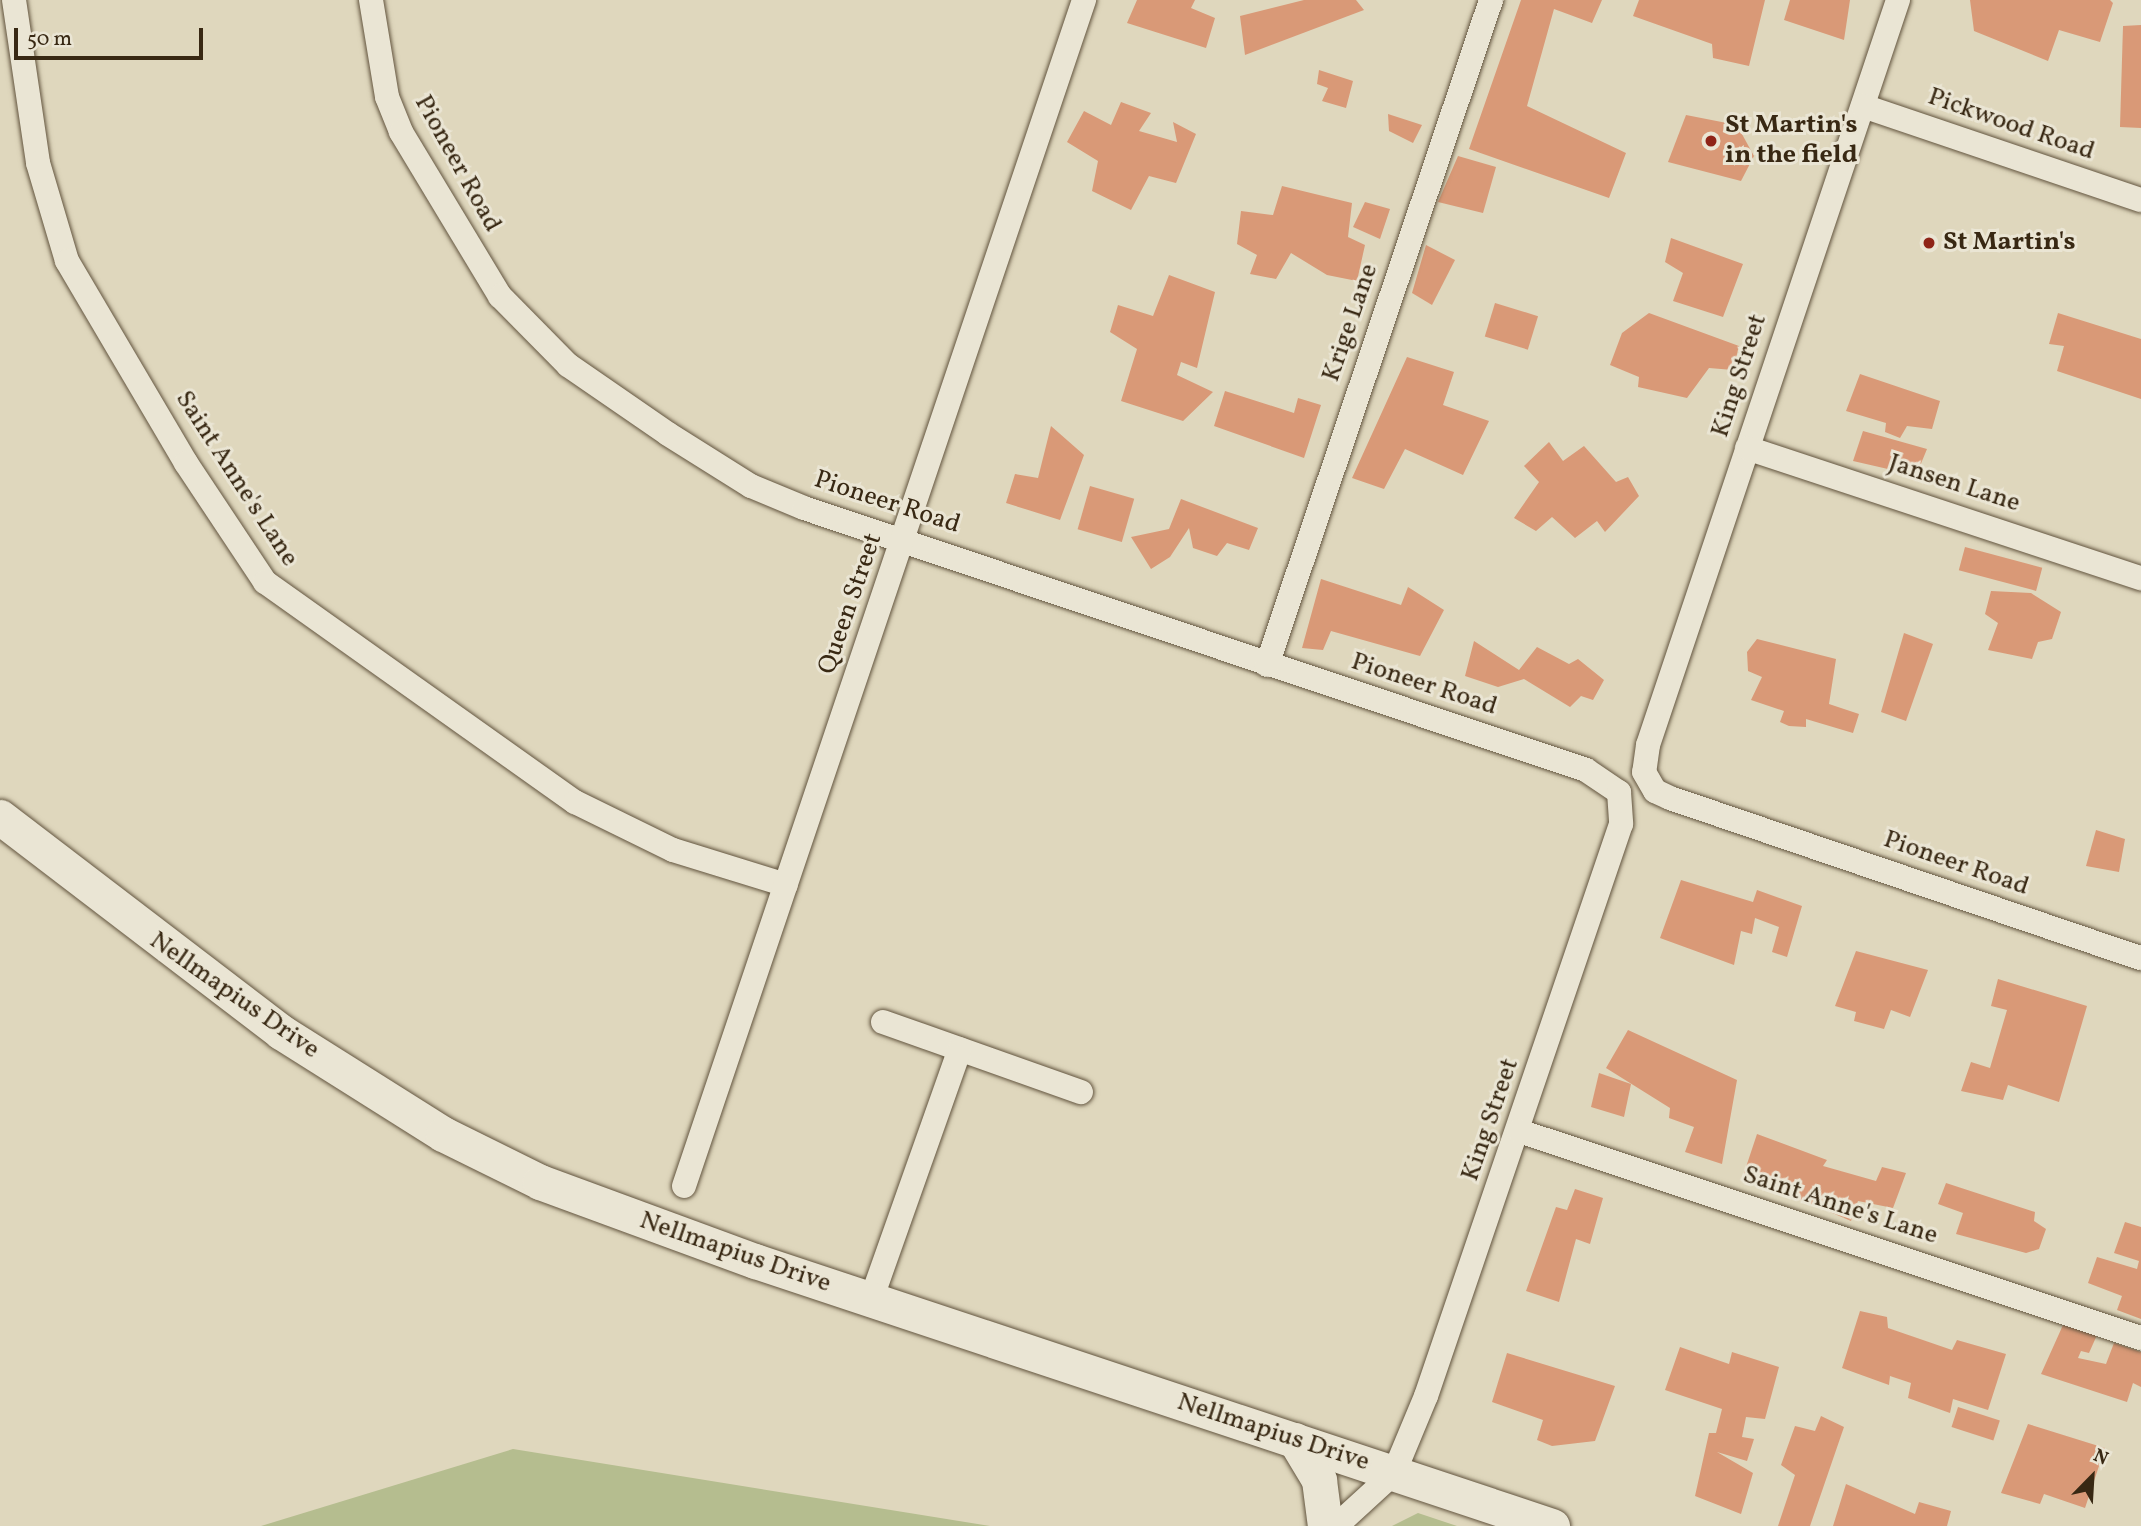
<!DOCTYPE html>
<html>
<head>
<meta charset="utf-8">
<style>
  body { margin:0 }
  #map { position:relative; width:2141px; height:1526px; overflow:hidden; background:#dfd7bd; font-family:Vollkorn,serif }
  div>[style] { position:absolute }
  [style*='--x'] { left:calc(var(--x)*1px); top:calc(var(--y)*1px); width:calc(var(--w)*1px); rotate:calc(var(--a)*1deg) }
  .green>* { inset:0; background:#b5bd8f }
  .building>* { inset:0; background:#d99977; transform-origin:0 0 }
  .roads { filter:drop-shadow(0 0 2px #62543e) drop-shadow(0 0 2px #62543e) }
  .street>* { height:24px; margin:-12px; padding:0 12px; transform-origin:12px; border-radius:12px; background:#eae5d4 }
  .secondary>* { height:35px; margin:-17.5px; padding:0 17.5px; transform-origin:17.5px; border-radius:17.5px; background:#eae5d4 }
  .dots>* { width:19px; height:19px; translate:-50% -50%; box-sizing:border-box; border:4px solid #eae5d4; border-radius:50% }
  span { translate:-50% -50%; white-space:nowrap; text-align:center; line-height:1.15; -webkit-text-stroke:6px #eae5d4; paint-order:stroke }
  .street-label { font-size:26px; color:#382813 }
  .poi-label { font-size:26px; color:#382813; font-weight:700 }
  .left { translate:0 -50%; text-align:left }
  .north { position:absolute; left:2057px; top:1442px; width:70px; height:70px; -webkit-text-stroke:5px #eae5d4; paint-order:stroke; rotate:24deg; font-size:19px; font-weight:700; line-height:28px; text-align:center; color:#382813 }
  .north::after { content:''; display:block; margin:auto; width:24px; height:32px; background:#382813; clip-path:polygon(50% 0,100% 100%,50% 72%,0 100%) }
  .scale { position:absolute; left:14px; top:28px; width:189px; height:32px; box-sizing:border-box; border:4px solid #382813; border-top:0; padding-left:9px; font-size:21px; line-height:24px; white-space:nowrap; color:#382813; -webkit-text-stroke:5px #eae5d4; paint-order:stroke }
</style>
</head>
<body>
<div id="map">
  <div class="green">
    <div style="clip-path:polygon(513px 1449px,990px 1526px,261px 1526px)"></div>
    <div style="clip-path:polygon(1418px 1513px,1457px 1526px,1392px 1526px)"></div>
  </div>
  <div class="building">
    <div style="clip-path:polygon(1137px 0,1195px 0,1191px 8px,1215px 18px,1206px 48px,1127px 23px)"></div>
    <div style="clip-path:polygon(1304px 0,1356px 0,1364px 10px,1245px 55px,1240px 16px)"></div>
    <div style="clip-path:polygon(1521px 0,1602px 0,1592px 23px,1554px 9px,1527px 106px,1626px 153px,1609px 198px,1469px 149px)"></div>
    <div style="clip-path:polygon(1639px 0,1765px 0,1749px 66px,1713px 58px,1712px 44px,1633px 16px)"></div>
    <div style="clip-path:polygon(1790px 0,1850px 0,1844px 40px,1784px 20px)"></div>
    <div style="clip-path:polygon(1970px 0,2110px 0,2113px 3px,2100px 42px,2059px 30px,2048px 61px,1974px 31px)"></div>
    <div style="clip-path:polygon(2141px 25px,2141px 128px,2120px 127px,2123px 26px)"></div>
    <div style="clip-path:polygon(1319px 70px,1353px 81px,1346px 108px,1322px 101px,1328px 88px,1317px 84px)"></div>
    <div style="clip-path:polygon(1121px 102px,1151px 113px,1139px 131px,1177px 142px,1173px 122px,1196px 134px,1176px 183px,1149px 176px,1131px 210px,1092px 191px,1098px 161px,1067px 142px,1084px 111px,1111px 125px)"></div>
    <div style="clip-path:polygon(1388px 114px,1422px 125px,1413px 143px,1389px 131px)"></div>
    <div style="clip-path:polygon(1686px 115px,1737px 125px,1754px 156px,1741px 181px,1668px 162px)"></div>
    <div style="clip-path:polygon(1458px 156px,1496px 167px,1483px 213px,1438px 202px)"></div>
    <div style="clip-path:polygon(1282px 186px,1352px 203px,1348px 237px,1365px 245px,1357px 281px,1327px 275px,1291px 253px,1276px 279px,1250px 274px,1257px 255px,1237px 244px,1241px 211px,1273px 215px)"></div>
    <div style="clip-path:polygon(1365px 202px,1390px 209px,1380px 239px,1353px 227px)"></div>
    <div style="clip-path:polygon(1671px 238px,1743px 264px,1723px 317px,1673px 301px,1683px 273px,1665px 262px)"></div>
    <div style="clip-path:polygon(1426px 245px,1455px 260px,1432px 305px,1412px 293px)"></div>
    <div style="clip-path:polygon(1169px 275px,1215px 292px,1197px 368px,1181px 362px,1177px 375px,1213px 392px,1183px 421px,1121px 401px,1137px 349px,1110px 332px,1118px 305px,1153px 316px)"></div>
    <div style="left:1495px;top:303px;width:45px;height:35px;rotate:17deg"></div>
    <div style="clip-path:polygon(1649px 313px,1739px 346px,1733px 370px,1709px 368px,1687px 398px,1638px 387px,1639px 377px,1610px 365px,1622px 333px)"></div>
    <div style="clip-path:polygon(2058px 313px,2141px 339px,2141px 399px,2057px 371px,2064px 346px,2049px 344px)"></div>
    <div style="clip-path:polygon(1407px 357px,1454px 372px,1443px 405px,1489px 421px,1463px 475px,1405px 449px,1384px 489px,1352px 478px)"></div>
    <div style="clip-path:polygon(1860px 374px,1940px 401px,1932px 429px,1907px 426px,1900px 438px,1885px 432px,1886px 423px,1846px 411px)"></div>
    <div style="clip-path:polygon(1225px 391px,1294px 413px,1298px 398px,1321px 405px,1304px 458px,1214px 426px)"></div>
    <div style="clip-path:polygon(1051px 426px,1084px 455px,1060px 520px,1006px 503px,1015px 474px,1038px 478px)"></div>
    <div style="clip-path:polygon(1863px 431px,1927px 449px,1920px 466px,1904px 464px,1901px 472px,1853px 461px)"></div>
    <div style="clip-path:polygon(1549px 442px,1563px 461px,1584px 446px,1616px 482px,1628px 477px,1639px 496px,1605px 532px,1597px 521px,1575px 538px,1552px 517px,1536px 531px,1514px 518px,1539px 482px,1524px 466px)"></div>
    <div style="left:1090px;top:486px;width:46px;height:45px;rotate:16deg"></div>
    <div style="clip-path:polygon(1181px 499px,1258px 528px,1249px 550px,1227px 543px,1217px 556px,1193px 548px,1189px 528px,1170px 557px,1151px 569px,1131px 537px,1169px 529px)"></div>
    <div style="left:1965px;top:547px;width:80px;height:24px;rotate:15deg"></div>
    <div style="clip-path:polygon(1321px 579px,1401px 605px,1408px 587px,1444px 610px,1420px 656px,1331px 631px,1323px 650px,1302px 648px)"></div>
    <div style="clip-path:polygon(1991px 591px,2031px 593px,2061px 612px,2052px 639px,2038px 642px,2032px 659px,1988px 650px,1998px 623px,1985px 614px)"></div>
    <div style="clip-path:polygon(1904px 633px,1933px 644px,1906px 721px,1881px 712px)"></div>
    <div style="clip-path:polygon(1757px 639px,1836px 659px,1829px 704px,1859px 714px,1853px 733px,1806px 719px,1806px 727px,1789px 726px,1780px 722px,1784px 711px,1751px 700px,1762px 677px,1748px 671px,1747px 652px)"></div>
    <div style="clip-path:polygon(1474px 641px,1519px 670px,1537px 647px,1569px 664px,1578px 659px,1604px 680px,1593px 700px,1581px 696px,1570px 707px,1524px 679px,1498px 687px,1465px 676px)"></div>
    <div style="clip-path:polygon(2096px 830px,2125px 839px,2119px 872px,2086px 866px)"></div>
    <div style="clip-path:polygon(1681px 880px,1753px 902px,1757px 890px,1802px 906px,1787px 957px,1772px 952px,1779px 927px,1755px 918px,1752px 934px,1741px 931px,1734px 965px,1660px 938px)"></div>
    <div style="clip-path:polygon(1856px 951px,1928px 970px,1910px 1017px,1891px 1010px,1884px 1029px,1854px 1021px,1856px 1012px,1835px 1006px)"></div>
    <div style="clip-path:polygon(1998px 979px,2087px 1006px,2059px 1102px,2008px 1085px,2003px 1100px,1961px 1091px,1971px 1062px,1990px 1068px,2007px 1010px,1991px 1006px)"></div>
    <div style="clip-path:polygon(1628px 1030px,1737px 1080px,1722px 1164px,1685px 1152px,1694px 1127px,1669px 1118px,1670px 1108px,1606px 1068px)"></div>
    <div style="clip-path:polygon(1599px 1073px,1631px 1084px,1624px 1117px,1591px 1107px)"></div>
    <div style="clip-path:polygon(1757px 1134px,1827px 1160px,1823px 1166px,1876px 1181px,1882px 1167px,1906px 1173px,1893px 1208px,1858px 1201px,1851px 1221px,1788px 1194px,1789px 1188px,1743px 1176px)"></div>
    <div style="clip-path:polygon(1946px 1183px,2035px 1212px,2034px 1221px,2046px 1229px,2039px 1249px,2026px 1253px,1956px 1234px,1963px 1213px,1938px 1204px)"></div>
    <div style="clip-path:polygon(1575px 1189px,1603px 1198px,1590px 1244px,1576px 1239px,1559px 1302px,1526px 1291px,1556px 1207px,1567px 1210px)"></div>
    <div style="clip-path:polygon(2125px 1222px,2141px 1227px,2141px 1319px,2117px 1310px,2122px 1296px,2088px 1283px,2097px 1257px,2137px 1269px,2139px 1261px,2114px 1253px)"></div>
    <div style="clip-path:polygon(1860px 1311px,1887px 1317px,1888px 1328px,1952px 1350px,1957px 1340px,2006px 1354px,1988px 1410px,1953px 1399px,1950px 1413px,1908px 1398px,1911px 1383px,1890px 1376px,1889px 1385px,1842px 1368px)"></div>
    <div style="clip-path:polygon(2063px 1325px,2097px 1335px,2089px 1353px,2081px 1351px,2078px 1358px,2106px 1364px,2114px 1343px,2141px 1352px,2141px 1387px,2133px 1383px,2127px 1402px,2041px 1374px)"></div>
    <div style="clip-path:polygon(1680px 1347px,1729px 1364px,1732px 1352px,1779px 1367px,1765px 1419px,1746px 1417px,1742px 1437px,1754px 1439px,1747px 1461px,1717px 1452px,1753px 1473px,1741px 1514px,1695px 1496px,1709px 1433px,1716px 1433px,1722px 1409px,1665px 1390px)"></div>
    <div style="clip-path:polygon(1507px 1353px,1615px 1386px,1595px 1441px,1552px 1446px,1537px 1440px,1543px 1420px,1492px 1402px)"></div>
    <div style="left:1958px;top:1407px;width:44px;height:21px;rotate:18deg"></div>
    <div style="clip-path:polygon(1821px 1416px,1844px 1427px,1810px 1526px,1778px 1526px,1795px 1475px,1781px 1465px,1795px 1426px,1815px 1431px)"></div>
    <div style="clip-path:polygon(2028px 1424px,2105px 1448px,2085px 1508px,2044px 1494px,2040px 1504px,2001px 1493px)"></div>
    <div style="clip-path:polygon(1846px 1484px,1915px 1514px,1919px 1502px,1951px 1511px,1947px 1526px,1833px 1526px)"></div>
  </div>
  <div class="roads">
    <div class="street">
      <div style="--x:14;--y:0;--w:165;--a:81.6"></div>
      <div style="--x:38;--y:163;--w:102;--a:73.5"></div>
      <div style="--x:67;--y:261;--w:234;--a:59.5"></div>
      <div style="--x:186;--y:463;--w:143;--a:56.4"></div>
      <div style="--x:265;--y:582;--w:380;--a:35.4"></div>
      <div style="--x:575;--y:802;--w:109;--a:26.1"></div>
      <div style="--x:673;--y:850;--w:118;--a:17.2"></div>
      <div style="--x:371;--y:0;--w:98;--a:80.6"></div>
      <div style="--x:387;--y:97;--w:38;--a:68"></div>
      <div style="--x:401;--y:132;--w:192;--a:58.9"></div>
      <div style="--x:500;--y:296;--w:97;--a:45.4"></div>
      <div style="--x:568;--y:365;--w:121;--a:34.6"></div>
      <div style="--x:668;--y:434;--w:98;--a:32.1"></div>
      <div style="--x:751;--y:486;--w:57;--a:22.5"></div>
      <div style="--x:804;--y:508;--w:825;--a:18.52"></div>
      <div style="--x:1586;--y:770;--w:40;--a:34"></div>
      <div style="--x:1619;--y:792;--w:32;--a:86"></div>
      <div style="--x:1621;--y:824;--w:604;--a:108.82"></div>
      <div style="--x:1426;--y:1396;--w:83;--a:112.6"></div>
      <div style="--x:1394;--y:1473;--w:79;--a:137.6"></div>
      <div style="--x:1898;--y:0;--w:786;--a:108.55"></div>
      <div style="--x:1648;--y:745;--w:27;--a:98"></div>
      <div style="--x:1644;--y:772;--w:22;--a:60"></div>
      <div style="--x:1655;--y:791;--w:17;--a:25"></div>
      <div style="--x:1670;--y:798;--w:497;--a:18.8"></div>
      <div style="--x:1863;--y:106;--w:293;--a:18.7"></div>
      <div style="--x:1747;--y:448;--w:415;--a:18.3"></div>
      <div style="--x:1267;--y:665;--w:702;--a:-71.38"></div>
      <div style="--x:883;--y:1022;--w:210;--a:19.5"></div>
      <div style="--x:1519;--y:1131;--w:656;--a:18.41"></div>
      <div style="--x:684;--y:1186;--w:1252;--a:-71.36"></div>
      <div style="--x:871;--y:1300;--w:266;--a:-70.5"></div>
    </div>
    <div class="secondary">
      <div style="--x:0;--y:817;--w:354;--a:37.4"></div>
      <div style="--x:281;--y:1032;--w:191;--a:32.2"></div>
      <div style="--x:443;--y:1134;--w:108;--a:26.3"></div>
      <div style="--x:540;--y:1182;--w:229;--a:20.2"></div>
      <div style="--x:755;--y:1261;--w:840;--a:18.39"></div>
      <div style="--x:1295;--y:1440;--w:47;--a:59"></div>
      <div style="--x:1319;--y:1480;--w:46;--a:82.6"></div>
    </div>
  </div>
  <div class="dots">
    <div style="left:1711px;top:141px;background:#8f2418"></div>
    <div style="left:1929px;top:243px;background:#8f2418"></div>
  </div>
  <div class="street-label">
    <span style="left:2011px;top:125px;rotate:19deg">Pickwood Road</span>
    <span style="left:457px;top:164px;rotate:61deg">Pioneer Road</span>
    <span style="left:1351px;top:323px;rotate:-71deg">Krige Lane</span>
    <span style="left:1740px;top:376px;rotate:-72deg">King Street</span>
    <span style="left:236px;top:479px;rotate:57deg">Saint Anne's Lane</span>
    <span style="left:1954px;top:484px;rotate:18deg">Jansen Lane</span>
    <span style="left:887px;top:503px;rotate:18deg">Pioneer Road</span>
    <span style="left:851px;top:604px;rotate:-71deg">Queen Street</span>
    <span style="left:1424px;top:685px;rotate:18deg">Pioneer Road</span>
    <span style="left:1956px;top:864px;rotate:19deg">Pioneer Road</span>
    <span style="left:234px;top:996px;rotate:35deg">Nellmapius Drive</span>
    <span style="left:1491px;top:1120px;rotate:-71deg">King Street</span>
    <span style="left:1840px;top:1206px;rotate:18deg">Saint Anne's Lane</span>
    <span style="left:735px;top:1253px;rotate:19deg">Nellmapius Drive</span>
    <span style="left:1273px;top:1433px;rotate:18deg">Nellmapius Drive</span>
  </div>
  <div class="poi-label">
    <span class="left" style="left:1725px;top:141px">St Martin's<br>in the field</span>
    <span class="left" style="left:1943px;top:243px">St Martin's</span>
  </div>
  <div class="north">N</div>
  <div class="scale">50 m</div>
</div>
</body>
</html>
